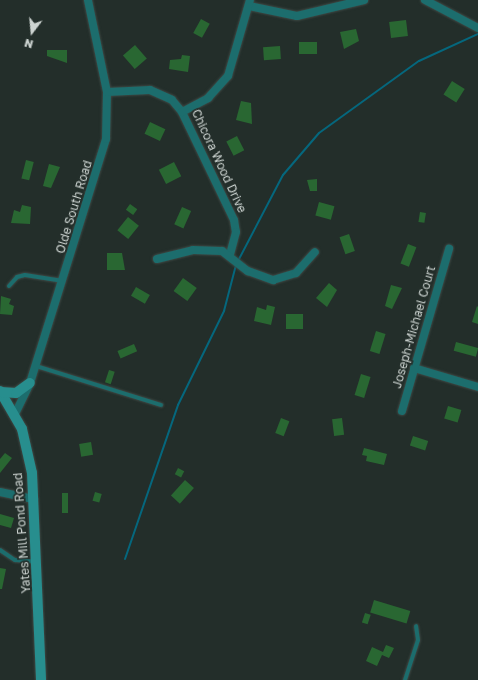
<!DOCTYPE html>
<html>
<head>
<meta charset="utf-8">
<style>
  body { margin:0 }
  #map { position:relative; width:478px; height:680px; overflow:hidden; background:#232e2a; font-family:"Golos Text",sans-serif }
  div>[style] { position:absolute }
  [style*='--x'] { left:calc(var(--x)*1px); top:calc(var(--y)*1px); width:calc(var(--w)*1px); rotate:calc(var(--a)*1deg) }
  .stream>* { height:2px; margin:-1px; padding:0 1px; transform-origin:1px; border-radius:1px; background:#05677d }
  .building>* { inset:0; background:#296732; transform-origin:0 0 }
  .roads { filter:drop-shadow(0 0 1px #3e4945) drop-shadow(0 0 1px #3e4945) }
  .lane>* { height:4px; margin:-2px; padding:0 2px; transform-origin:2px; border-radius:2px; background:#1c6d6d }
  .street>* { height:8px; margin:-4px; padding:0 4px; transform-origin:4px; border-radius:4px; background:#1c6d6d }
  .secondary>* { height:10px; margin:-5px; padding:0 5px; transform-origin:5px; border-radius:5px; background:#278e8e }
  span { translate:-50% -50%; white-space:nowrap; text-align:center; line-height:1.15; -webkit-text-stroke:3.5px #232e2a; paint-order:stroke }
  .street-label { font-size:12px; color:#cdd4d1 }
  .north { position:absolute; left:12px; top:12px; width:40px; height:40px; -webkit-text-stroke:3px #232e2a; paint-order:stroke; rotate:196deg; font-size:11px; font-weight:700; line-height:16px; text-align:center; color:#cdd4d1 }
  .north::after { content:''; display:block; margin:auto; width:14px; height:18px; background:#cdd4d1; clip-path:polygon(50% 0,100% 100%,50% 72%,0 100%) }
</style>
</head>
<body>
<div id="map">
  <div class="stream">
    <div style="--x:238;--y:261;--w:97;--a:-62.4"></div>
    <div style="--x:283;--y:175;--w:55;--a:-49.4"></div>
    <div style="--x:319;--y:133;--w:123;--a:-35.8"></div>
    <div style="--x:419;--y:61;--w:65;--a:-24.6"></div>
    <div style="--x:125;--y:559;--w:163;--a:-71"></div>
    <div style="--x:178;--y:405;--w:105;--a:-63.9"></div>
    <div style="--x:224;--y:311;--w:48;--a:-75.4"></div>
  </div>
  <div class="building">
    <div style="left:201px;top:19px;width:10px;height:16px;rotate:29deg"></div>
    <div style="left:406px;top:20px;width:16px;height:17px;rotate:83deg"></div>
    <div style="clip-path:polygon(356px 29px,359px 41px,344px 49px,340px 32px)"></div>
    <div style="left:299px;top:42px;width:18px;height:12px"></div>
    <div style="left:135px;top:45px;width:18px;height:16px;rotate:49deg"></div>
    <div style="left:280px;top:46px;width:13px;height:17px;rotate:86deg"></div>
    <div style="clip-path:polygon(47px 50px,67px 50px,67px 63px,47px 56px)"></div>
    <div style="clip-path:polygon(182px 55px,190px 56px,188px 72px,169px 69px,170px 60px,181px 59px)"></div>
    <div style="left:452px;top:81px;width:15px;height:16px;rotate:32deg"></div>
    <div style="clip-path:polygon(241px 101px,251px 103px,252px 124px,236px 120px)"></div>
    <div style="left:150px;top:122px;width:17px;height:13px;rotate:25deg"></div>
    <div style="left:237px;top:136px;width:16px;height:12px;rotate:63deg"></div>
    <div style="left:26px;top:160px;width:8px;height:19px;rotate:14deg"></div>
    <div style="left:174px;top:162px;width:16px;height:17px;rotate:63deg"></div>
    <div style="clip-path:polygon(49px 164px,60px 167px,51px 188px,43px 186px)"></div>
    <div style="clip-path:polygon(317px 179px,317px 191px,310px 191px,307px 180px)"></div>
    <div style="left:319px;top:202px;width:16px;height:14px;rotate:15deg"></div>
    <div style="left:130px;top:204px;width:9px;height:7px;rotate:36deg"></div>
    <div style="clip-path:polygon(22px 205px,31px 207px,30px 224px,11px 223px,14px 210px,20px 212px)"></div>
    <div style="left:182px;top:207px;width:10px;height:19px;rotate:24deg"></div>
    <div style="left:420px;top:212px;width:6px;height:10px;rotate:9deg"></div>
    <div style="left:128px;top:217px;width:14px;height:17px;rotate:39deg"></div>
    <div style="left:349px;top:234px;width:18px;height:10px;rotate:71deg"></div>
    <div style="left:408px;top:244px;width:9px;height:21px;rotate:21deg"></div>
    <div style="clip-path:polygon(107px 253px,122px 253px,125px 270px,107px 270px)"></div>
    <div style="left:183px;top:278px;width:17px;height:16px;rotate:36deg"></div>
    <div style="clip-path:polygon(329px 283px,337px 290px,327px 307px,316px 298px)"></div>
    <div style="clip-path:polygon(391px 285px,402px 288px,392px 309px,385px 306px)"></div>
    <div style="left:136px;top:287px;width:16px;height:10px;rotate:30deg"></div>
    <div style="clip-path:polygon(1px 296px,11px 299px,9px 304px,14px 306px,12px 315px,0 314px)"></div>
    <div style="clip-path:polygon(267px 305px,275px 307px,271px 325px,254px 321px,257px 307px,266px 310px)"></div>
    <div style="clip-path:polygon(477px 306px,478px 307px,478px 324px,472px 322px)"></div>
    <div style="left:286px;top:314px;width:17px;height:15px"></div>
    <div style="left:376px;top:331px;width:10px;height:21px;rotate:17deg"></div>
    <div style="left:456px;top:342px;width:23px;height:9px;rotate:15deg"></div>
    <div style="left:134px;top:344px;width:8px;height:18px;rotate:67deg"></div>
    <div style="left:109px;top:370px;width:6px;height:13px;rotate:18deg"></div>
    <div style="left:361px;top:374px;width:10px;height:22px;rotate:17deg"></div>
    <div style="left:448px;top:406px;width:14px;height:13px;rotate:17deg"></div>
    <div style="left:281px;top:418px;width:9px;height:16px;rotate:21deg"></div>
    <div style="left:342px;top:418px;width:17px;height:10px;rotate:83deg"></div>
    <div style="left:413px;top:436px;width:16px;height:10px;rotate:18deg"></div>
    <div style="left:91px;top:442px;width:13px;height:12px;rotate:81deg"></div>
    <div style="clip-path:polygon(364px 448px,387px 454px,384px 465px,366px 461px,367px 456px,362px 455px)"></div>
    <div style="clip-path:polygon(5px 453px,12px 458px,0 473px,0 459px)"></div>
    <div style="left:178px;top:468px;width:7px;height:7px;rotate:27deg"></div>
    <div style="left:185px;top:480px;width:12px;height:21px;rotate:42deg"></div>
    <div style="left:95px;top:492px;width:7px;height:9px;rotate:16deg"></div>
    <div style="left:62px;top:493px;width:6px;height:20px"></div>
    <div style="clip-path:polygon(0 514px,14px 518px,11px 528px,0 525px)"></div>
    <div style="clip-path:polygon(0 568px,6px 569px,2px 589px,0 589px)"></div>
    <div style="left:374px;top:600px;width:38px;height:13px;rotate:17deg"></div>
    <div style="left:365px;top:613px;width:6px;height:10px;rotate:18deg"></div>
    <div style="clip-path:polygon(386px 645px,394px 648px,389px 658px,382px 655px,377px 666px,366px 661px,372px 647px,383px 652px)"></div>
  </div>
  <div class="roads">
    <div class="lane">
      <div style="--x:9;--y:286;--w:12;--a:-48"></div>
      <div style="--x:17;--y:277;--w:8;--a:-14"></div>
      <div style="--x:25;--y:275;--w:37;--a:9"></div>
      <div style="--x:36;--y:366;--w:131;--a:17.3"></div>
      <div style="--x:0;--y:550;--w:18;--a:34"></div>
      <div style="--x:15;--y:560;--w:21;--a:5"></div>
      <div style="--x:405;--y:680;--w:42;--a:-72"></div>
      <div style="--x:418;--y:640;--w:14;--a:-98"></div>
    </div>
    <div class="street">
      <div style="--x:425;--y:0;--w:60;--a:27.8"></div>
      <div style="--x:249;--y:6;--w:49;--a:11.8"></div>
      <div style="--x:297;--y:16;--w:69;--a:-13.4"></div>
      <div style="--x:107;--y:92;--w:43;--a:-2.7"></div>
      <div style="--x:150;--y:90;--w:24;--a:24"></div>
      <div style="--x:172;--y:100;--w:16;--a:50"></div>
      <div style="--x:182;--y:112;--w:120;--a:64.3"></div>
      <div style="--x:234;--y:220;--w:12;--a:81"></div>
      <div style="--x:236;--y:232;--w:24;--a:105"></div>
      <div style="--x:182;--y:112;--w:30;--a:-28"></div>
      <div style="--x:208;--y:98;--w:30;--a:-48"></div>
      <div style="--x:228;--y:76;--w:79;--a:-73.9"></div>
      <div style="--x:157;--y:259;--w:37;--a:-14"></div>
      <div style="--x:193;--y:250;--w:29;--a:2"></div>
      <div style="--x:222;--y:251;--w:33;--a:38"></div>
      <div style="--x:248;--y:271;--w:27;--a:20"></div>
      <div style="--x:273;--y:280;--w:24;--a:-17"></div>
      <div style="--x:296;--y:273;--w:28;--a:-48"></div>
      <div style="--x:414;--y:368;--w:67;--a:16.5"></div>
      <div style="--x:402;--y:411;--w:169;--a:-73.8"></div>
      <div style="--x:15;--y:414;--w:34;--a:-64"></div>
      <div style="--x:30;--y:383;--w:256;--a:-72.7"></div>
      <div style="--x:106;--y:139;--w:47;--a:-88.8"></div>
      <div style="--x:107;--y:92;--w:94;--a:-101.7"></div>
      <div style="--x:0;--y:492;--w:35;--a:12"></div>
    </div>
    <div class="secondary">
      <div style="--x:0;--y:391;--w:44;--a:59.9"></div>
      <div style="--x:22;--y:429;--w:45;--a:77.2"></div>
      <div style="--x:32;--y:473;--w:207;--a:87.5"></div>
      <div style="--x:1;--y:392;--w:15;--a:4"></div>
      <div style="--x:16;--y:393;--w:17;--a:-36"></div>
    </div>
  </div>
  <div class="street-label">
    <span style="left:219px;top:161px;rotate:65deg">Chicora Wood Drive</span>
    <span style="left:74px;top:207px;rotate:-73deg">Olde South Road</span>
    <span style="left:414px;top:327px;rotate:-74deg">Joseph-Michael Court</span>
    <span style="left:22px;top:533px;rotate:-94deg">Yates Mill Pond Road</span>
  </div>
  <div class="north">N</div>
</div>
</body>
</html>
